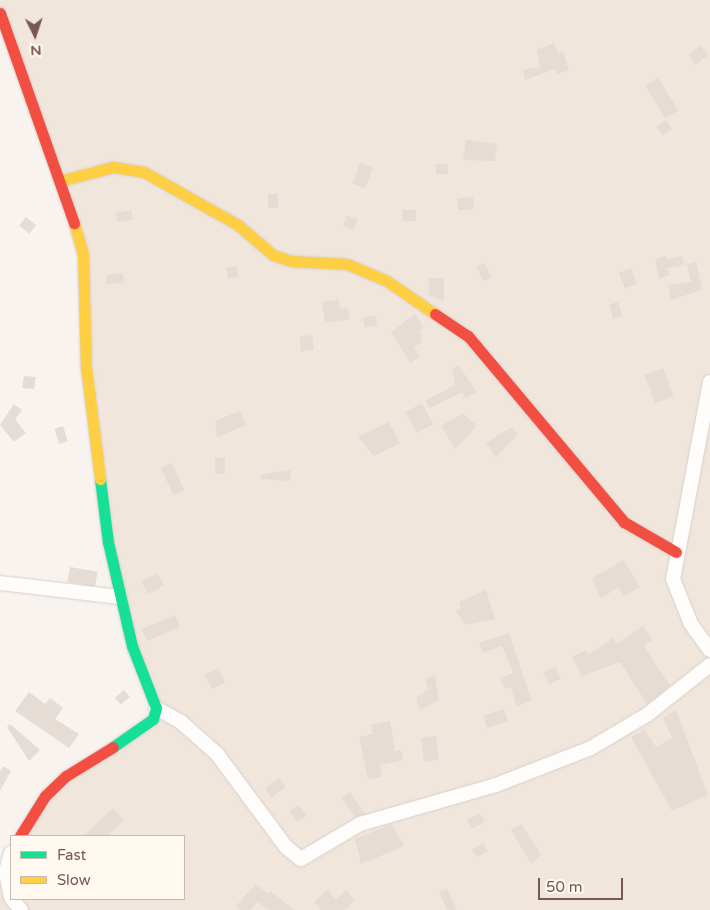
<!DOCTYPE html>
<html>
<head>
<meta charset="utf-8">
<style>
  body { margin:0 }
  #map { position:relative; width:710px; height:910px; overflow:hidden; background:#f8f3ee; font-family:"Varela Round",sans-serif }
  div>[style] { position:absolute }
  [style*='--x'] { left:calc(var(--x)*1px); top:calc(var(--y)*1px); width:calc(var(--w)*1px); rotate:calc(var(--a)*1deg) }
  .residential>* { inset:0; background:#f1e6dc }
  .building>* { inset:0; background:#e5dcd5; transform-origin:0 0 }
  .roads { filter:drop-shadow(0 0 1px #d7d0ca) drop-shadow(0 0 1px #d7d0ca) }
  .street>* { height:14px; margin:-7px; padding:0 7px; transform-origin:7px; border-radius:7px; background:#fefdfc }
  .fast>* { height:11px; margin:-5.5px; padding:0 5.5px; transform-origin:5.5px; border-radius:5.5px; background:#16e098 }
  .slow>* { height:11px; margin:-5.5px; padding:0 5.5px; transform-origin:5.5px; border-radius:5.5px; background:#ffcf43 }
  .jam>* { height:11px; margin:-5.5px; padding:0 5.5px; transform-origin:5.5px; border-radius:5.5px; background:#f24e42 }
  span { translate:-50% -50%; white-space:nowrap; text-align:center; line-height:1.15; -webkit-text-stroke:4px #fff9f1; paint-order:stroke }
  .legend { position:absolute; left:10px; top:835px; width:175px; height:65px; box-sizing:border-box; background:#fff9f1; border:1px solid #c9b9af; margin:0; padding:6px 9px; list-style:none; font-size:15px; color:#775a4d }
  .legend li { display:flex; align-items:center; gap:10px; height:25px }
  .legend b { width:25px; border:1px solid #c9b9af }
  .north { position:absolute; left:10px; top:10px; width:50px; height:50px; -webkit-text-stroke:4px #fff9f1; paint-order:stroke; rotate:176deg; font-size:14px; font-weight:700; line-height:20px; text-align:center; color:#775a4d }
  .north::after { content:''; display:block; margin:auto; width:18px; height:22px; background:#775a4d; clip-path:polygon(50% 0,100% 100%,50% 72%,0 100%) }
  .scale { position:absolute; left:538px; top:878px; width:85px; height:22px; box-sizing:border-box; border:2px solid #775a4d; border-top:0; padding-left:6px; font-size:15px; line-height:18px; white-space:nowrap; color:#775a4d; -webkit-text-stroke:4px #fff9f1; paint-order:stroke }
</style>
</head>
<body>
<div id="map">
  <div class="residential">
    <div style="clip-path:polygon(0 0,710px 0,710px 910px,0 910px,0 871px,11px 899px,184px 899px,184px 836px,18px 836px,46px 793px,152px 716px,117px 597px,82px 253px,0 16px)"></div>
  </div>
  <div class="building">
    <div style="clip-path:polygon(554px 43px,558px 53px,563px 52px,569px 70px,556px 74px,555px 69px,525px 80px,523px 70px,540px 67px,537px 50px)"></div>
    <div style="left:701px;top:46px;width:12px;height:15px;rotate:55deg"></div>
    <div style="left:658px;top:78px;width:38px;height:15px;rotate:58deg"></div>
    <div style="left:666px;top:120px;width:11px;height:12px;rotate:56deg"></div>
    <div style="clip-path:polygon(466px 140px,497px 144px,495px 161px,463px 160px)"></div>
    <div style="left:360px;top:163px;width:14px;height:22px;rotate:21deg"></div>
    <div style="left:436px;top:164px;width:12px;height:10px"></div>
    <div style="left:268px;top:194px;width:10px;height:14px"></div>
    <div style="left:473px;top:197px;width:12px;height:16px;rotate:85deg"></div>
    <div style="clip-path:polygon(131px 210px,133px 220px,117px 222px,116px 213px)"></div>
    <div style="left:416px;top:210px;width:11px;height:14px;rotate:90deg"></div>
    <div style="clip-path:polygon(347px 216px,358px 219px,353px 230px,343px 226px)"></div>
    <div style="left:26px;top:217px;width:13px;height:11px;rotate:39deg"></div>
    <div style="clip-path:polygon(666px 256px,667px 259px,682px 256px,684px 265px,667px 268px,670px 275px,659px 279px,655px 259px)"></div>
    <div style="clip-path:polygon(696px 262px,702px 290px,671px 300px,668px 285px,691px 282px,687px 264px)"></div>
    <div style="left:485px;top:263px;width:16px;height:9px;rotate:68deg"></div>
    <div style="left:237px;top:266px;width:11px;height:11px;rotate:80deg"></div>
    <div style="left:631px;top:268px;width:17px;height:13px;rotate:69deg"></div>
    <div style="clip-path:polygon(123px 273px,124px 283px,106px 284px,106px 275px)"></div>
    <div style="clip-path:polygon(429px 278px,444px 278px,444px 301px,429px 296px)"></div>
    <div style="clip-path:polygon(339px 300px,340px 309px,348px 308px,349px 319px,325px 323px,322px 302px)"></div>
    <div style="left:618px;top:302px;width:15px;height:9px;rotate:74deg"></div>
    <div style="clip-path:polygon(415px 314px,424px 328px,420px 330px,422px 342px,414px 347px,420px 357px,410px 363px,391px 332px)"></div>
    <div style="left:376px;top:316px;width:10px;height:13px;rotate:84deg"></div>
    <div style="left:312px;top:335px;width:15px;height:13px;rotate:82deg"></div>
    <div style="clip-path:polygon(459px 366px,477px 392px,466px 398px,462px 392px,430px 408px,425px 401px,455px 385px,452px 369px)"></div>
    <div style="left:663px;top:368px;width:30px;height:20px;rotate:69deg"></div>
    <div style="clip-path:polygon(24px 376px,36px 377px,34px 389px,22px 388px)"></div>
    <div style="left:422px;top:403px;width:24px;height:19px;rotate:62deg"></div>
    <div style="clip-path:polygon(14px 404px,22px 410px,15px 419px,26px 433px,14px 442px,0 425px)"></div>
    <div style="clip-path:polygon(240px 411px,246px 425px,217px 437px,215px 421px)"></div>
    <div style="clip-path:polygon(463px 413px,477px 426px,455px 449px,441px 426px)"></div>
    <div style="clip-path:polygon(389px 422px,400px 443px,374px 456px,358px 437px)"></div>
    <div style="left:63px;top:426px;width:16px;height:9px;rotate:72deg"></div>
    <div style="clip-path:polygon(512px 427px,518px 434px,496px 457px,486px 443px)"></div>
    <div style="left:225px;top:458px;width:16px;height:10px;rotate:90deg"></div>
    <div style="left:172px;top:463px;width:30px;height:12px;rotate:66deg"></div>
    <div style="clip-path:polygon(290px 470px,291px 481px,261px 479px,260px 475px)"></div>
    <div style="clip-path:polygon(624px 560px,640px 587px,623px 596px,618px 587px,601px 599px,592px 578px)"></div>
    <div style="left:70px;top:567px;width:28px;height:15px;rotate:10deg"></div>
    <div style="left:157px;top:573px;width:14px;height:18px;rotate:60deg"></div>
    <div style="clip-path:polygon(486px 590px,495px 619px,466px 625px,456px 611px,461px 609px,459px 602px)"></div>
    <div style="left:175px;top:615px;width:13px;height:36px;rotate:67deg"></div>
    <div style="clip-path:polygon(643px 626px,652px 640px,644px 646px,670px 686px,647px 704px,620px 662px,582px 676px,572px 657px,586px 650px,588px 655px,613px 638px,617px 644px)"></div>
    <div style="clip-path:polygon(509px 633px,532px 701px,516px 706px,511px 687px,505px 689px,500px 678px,513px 673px,502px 646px,483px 653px,479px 643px)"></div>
    <div style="left:555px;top:667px;width:13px;height:13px;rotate:63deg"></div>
    <div style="left:218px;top:668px;width:16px;height:15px;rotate:63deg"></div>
    <div style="clip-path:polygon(435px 676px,439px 700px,420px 710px,416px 698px,428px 689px,425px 678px)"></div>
    <div style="left:124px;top:690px;width:9px;height:12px;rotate:49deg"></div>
    <div style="clip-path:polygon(29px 692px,45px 704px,50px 698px,63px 708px,55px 719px,79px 734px,69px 748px,15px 711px)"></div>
    <div style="left:504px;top:709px;width:13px;height:22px;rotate:72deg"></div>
    <div style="clip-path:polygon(676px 710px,708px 795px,672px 811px,631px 737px,644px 730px,656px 747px,672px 738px,663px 718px)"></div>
    <div style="clip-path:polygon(390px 721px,395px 751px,401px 750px,403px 760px,380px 765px,382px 777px,368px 779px,359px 737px,373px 734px,371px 725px)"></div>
    <div style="clip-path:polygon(10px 724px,40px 750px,29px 761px,7px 727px)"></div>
    <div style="left:436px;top:736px;width:24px;height:15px;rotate:83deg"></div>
    <div style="clip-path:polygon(3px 766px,11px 771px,0 791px,0 772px)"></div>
    <div style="left:279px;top:778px;width:11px;height:18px;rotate:52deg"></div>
    <div style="clip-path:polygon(350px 792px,365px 814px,355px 817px,341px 798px)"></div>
    <div style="left:298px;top:805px;width:13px;height:11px;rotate:51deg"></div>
    <div style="clip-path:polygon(113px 808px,124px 820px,107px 836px,84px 836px)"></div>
    <div style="left:480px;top:813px;width:10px;height:15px;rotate:61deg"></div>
    <div style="clip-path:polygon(392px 824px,404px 846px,361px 864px,355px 839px)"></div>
    <div style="clip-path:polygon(521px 824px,541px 854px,531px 864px,511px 830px)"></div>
    <div style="left:483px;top:843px;width:9px;height:13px;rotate:58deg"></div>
    <div style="clip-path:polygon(256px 884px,268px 894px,270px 891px,295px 910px,269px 910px,258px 902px,250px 910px,241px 910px,236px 906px)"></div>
    <div style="clip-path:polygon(447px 889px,457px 910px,447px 910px,439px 892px)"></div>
    <div style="clip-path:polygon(327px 890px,336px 899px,346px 890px,355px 901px,344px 910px,321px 910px,314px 902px)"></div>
  </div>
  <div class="roads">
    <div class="street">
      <div style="--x:710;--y:382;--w:200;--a:100.6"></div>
      <div style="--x:673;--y:579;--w:48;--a:68.2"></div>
      <div style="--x:691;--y:624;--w:32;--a:54"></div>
      <div style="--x:0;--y:583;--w:120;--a:6.7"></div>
      <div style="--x:156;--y:708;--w:29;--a:29"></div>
      <div style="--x:181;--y:722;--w:48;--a:41.6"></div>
      <div style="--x:217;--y:754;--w:116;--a:53.4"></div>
      <div style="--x:286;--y:847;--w:19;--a:39"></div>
      <div style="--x:301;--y:859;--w:69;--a:-30.7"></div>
      <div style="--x:360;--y:824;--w:141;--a:-16"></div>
      <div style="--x:496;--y:785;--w:102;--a:-21.3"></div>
      <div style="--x:591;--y:748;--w:66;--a:-30.8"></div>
      <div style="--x:648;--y:714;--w:79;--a:-38.3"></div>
      <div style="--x:11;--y:853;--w:20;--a:105"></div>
      <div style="--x:6;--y:872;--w:25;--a:79"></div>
      <div style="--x:12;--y:899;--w:14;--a:51"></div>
    </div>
    <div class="fast">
      <div style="--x:100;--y:479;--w:64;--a:82.8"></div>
      <div style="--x:108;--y:542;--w:107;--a:77"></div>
      <div style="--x:132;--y:646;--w:66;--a:68.8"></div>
      <div style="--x:156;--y:708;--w:11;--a:105"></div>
      <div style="--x:153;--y:719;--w:49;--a:145"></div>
    </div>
    <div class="slow">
      <div style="--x:63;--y:180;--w:52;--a:-14.6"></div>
      <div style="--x:113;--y:167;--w:31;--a:9"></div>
      <div style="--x:144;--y:172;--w:108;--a:29.4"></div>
      <div style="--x:238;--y:225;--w:46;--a:40.6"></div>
      <div style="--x:273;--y:255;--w:19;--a:18"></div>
      <div style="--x:291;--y:261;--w:56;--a:3.1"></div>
      <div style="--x:347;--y:264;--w:43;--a:23"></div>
      <div style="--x:387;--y:281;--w:58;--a:34.5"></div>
      <div style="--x:74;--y:223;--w:32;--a:74"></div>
      <div style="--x:83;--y:254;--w:112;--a:88.5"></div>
      <div style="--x:86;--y:366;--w:114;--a:82.9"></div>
    </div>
    <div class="jam">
      <div style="--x:0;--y:13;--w:223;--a:70.6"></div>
      <div style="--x:435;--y:314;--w:40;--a:34"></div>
      <div style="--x:468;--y:336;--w:243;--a:50"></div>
      <div style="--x:624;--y:522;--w:60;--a:30"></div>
      <div style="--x:20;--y:836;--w:47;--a:-58"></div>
      <div style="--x:45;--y:796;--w:29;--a:-44"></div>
      <div style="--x:66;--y:776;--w:55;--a:-31.7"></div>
    </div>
  </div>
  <ul class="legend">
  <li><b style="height:6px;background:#16e098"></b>Fast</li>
  <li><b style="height:6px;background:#ffcf43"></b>Slow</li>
  </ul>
  <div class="north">N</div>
  <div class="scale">50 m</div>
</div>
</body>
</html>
